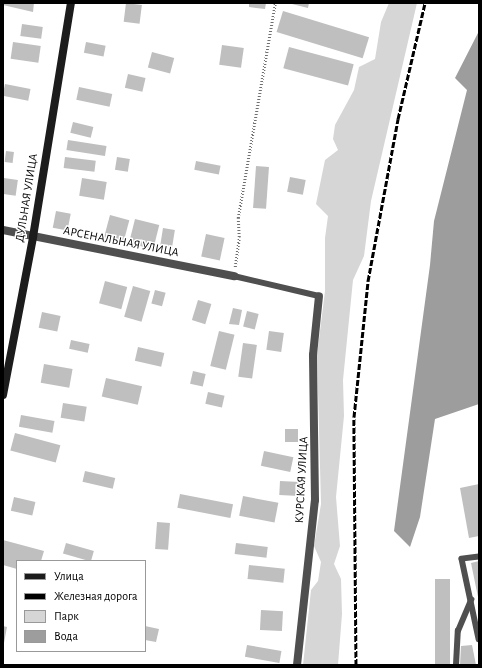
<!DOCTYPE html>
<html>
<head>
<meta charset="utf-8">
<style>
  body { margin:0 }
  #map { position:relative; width:482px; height:668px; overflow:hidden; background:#fff; font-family:"Alegreya Sans",sans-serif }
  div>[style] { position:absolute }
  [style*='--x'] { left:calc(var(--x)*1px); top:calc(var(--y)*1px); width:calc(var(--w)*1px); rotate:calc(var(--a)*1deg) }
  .green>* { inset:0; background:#d6d6d6 }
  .water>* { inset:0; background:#9d9d9d }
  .building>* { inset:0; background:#bfbfbf; transform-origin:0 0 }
  .path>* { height:2.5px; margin-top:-1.25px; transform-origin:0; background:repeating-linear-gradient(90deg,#717171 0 1px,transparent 0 3px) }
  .lane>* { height:5.5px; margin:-2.75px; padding:0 2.75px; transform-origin:2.75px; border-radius:2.75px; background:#4f4f4f }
  .street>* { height:8px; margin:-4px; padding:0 4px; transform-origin:4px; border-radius:4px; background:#4f4f4f }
  .secondary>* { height:8px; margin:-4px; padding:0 4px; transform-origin:4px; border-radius:4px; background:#1c1c1c }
  .rail>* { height:3px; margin-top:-1.5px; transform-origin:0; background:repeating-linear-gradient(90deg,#000 0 6px,transparent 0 8px) }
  span { translate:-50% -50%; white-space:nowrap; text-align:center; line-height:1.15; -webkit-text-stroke:3px #fff; paint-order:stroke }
  .street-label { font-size:12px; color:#000 }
  .frame { position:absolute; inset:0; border:4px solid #000; pointer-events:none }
  .legend { position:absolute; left:16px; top:560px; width:130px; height:92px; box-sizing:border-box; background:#fff; border:1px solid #999; margin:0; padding:5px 7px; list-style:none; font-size:12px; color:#000 }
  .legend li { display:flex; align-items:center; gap:8px; height:20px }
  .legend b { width:20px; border:1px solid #999 }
</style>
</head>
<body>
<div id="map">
  <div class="green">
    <div style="clip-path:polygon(389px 3px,417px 3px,371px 201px,364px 256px,353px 280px,343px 380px,344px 416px,336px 497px,340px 546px,334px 564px,341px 579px,342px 614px,338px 665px,303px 665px,311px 590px,318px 581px,321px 562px,314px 546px,321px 504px,317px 355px,325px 291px,325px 238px,328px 216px,316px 204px,325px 160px,338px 150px,333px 139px,335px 125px,354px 90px,359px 67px,375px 59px,381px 22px)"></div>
  </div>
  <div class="water">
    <div style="clip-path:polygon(479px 31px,479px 404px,435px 419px,420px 517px,410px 547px,394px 531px,430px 265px,434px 221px,467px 90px,455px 78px)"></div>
  </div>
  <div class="building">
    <div style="clip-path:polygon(3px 3px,34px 3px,33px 12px,3px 5px)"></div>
    <div style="left:126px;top:3px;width:16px;height:19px;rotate:7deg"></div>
    <div style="clip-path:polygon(249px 3px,266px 3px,265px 9px,249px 7px)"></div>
    <div style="clip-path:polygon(288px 3px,309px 3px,308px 8px)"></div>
    <div style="left:283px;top:11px;width:90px;height:22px;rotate:17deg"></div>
    <div style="left:22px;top:24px;width:21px;height:12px;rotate:8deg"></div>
    <div style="left:13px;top:42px;width:28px;height:17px;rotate:8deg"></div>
    <div style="left:86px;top:42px;width:20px;height:11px;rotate:11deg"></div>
    <div style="left:222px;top:45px;width:22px;height:20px;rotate:8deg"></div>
    <div style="left:289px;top:47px;width:67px;height:22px;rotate:15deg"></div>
    <div style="left:152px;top:52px;width:23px;height:16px;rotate:15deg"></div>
    <div style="left:128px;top:74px;width:18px;height:14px;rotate:13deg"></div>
    <div style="left:5px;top:84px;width:26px;height:12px;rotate:11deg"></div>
    <div style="left:79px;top:87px;width:34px;height:13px;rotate:12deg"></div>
    <div style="left:73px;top:122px;width:21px;height:11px;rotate:14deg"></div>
    <div style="left:68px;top:140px;width:39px;height:10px;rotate:9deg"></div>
    <div style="left:6px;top:151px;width:8px;height:11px;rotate:7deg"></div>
    <div style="left:65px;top:157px;width:31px;height:11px;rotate:7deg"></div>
    <div style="left:117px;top:157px;width:13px;height:13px;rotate:9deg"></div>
    <div style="left:196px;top:161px;width:25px;height:9px;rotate:11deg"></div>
    <div style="left:256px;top:166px;width:13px;height:42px;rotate:4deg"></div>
    <div style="left:290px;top:177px;width:16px;height:15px;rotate:11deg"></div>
    <div style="left:4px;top:178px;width:14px;height:16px;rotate:8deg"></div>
    <div style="left:82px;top:178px;width:25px;height:18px;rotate:9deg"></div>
    <div style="left:56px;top:211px;width:15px;height:17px;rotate:11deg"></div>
    <div style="left:110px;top:215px;width:20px;height:23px;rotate:15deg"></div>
    <div style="left:135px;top:219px;width:25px;height:25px;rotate:14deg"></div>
    <div style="left:163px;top:228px;width:12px;height:17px;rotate:9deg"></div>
    <div style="left:206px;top:234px;width:19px;height:23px;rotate:12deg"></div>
    <div style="left:105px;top:281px;width:23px;height:23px;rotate:15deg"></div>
    <div style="left:133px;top:286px;width:18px;height:32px;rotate:16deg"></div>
    <div style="left:155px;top:290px;width:11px;height:14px;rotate:15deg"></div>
    <div style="left:198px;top:300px;width:14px;height:21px;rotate:17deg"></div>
    <div style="clip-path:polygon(233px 308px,242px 310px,239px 325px,229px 324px)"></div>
    <div style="left:247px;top:311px;width:12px;height:16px;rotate:14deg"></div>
    <div style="left:42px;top:312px;width:19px;height:16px;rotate:12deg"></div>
    <div style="left:219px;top:331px;width:16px;height:36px;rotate:14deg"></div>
    <div style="left:269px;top:331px;width:15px;height:19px;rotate:8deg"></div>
    <div style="left:71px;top:340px;width:19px;height:9px;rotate:12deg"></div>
    <div style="left:243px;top:343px;width:14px;height:34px;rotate:8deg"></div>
    <div style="left:138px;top:347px;width:27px;height:14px;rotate:13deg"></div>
    <div style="left:44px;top:364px;width:29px;height:19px;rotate:10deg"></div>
    <div style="left:193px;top:371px;width:13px;height:13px;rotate:13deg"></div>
    <div style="left:106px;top:378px;width:37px;height:19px;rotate:13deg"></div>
    <div style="left:208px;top:392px;width:17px;height:12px;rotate:13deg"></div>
    <div style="left:63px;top:403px;width:24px;height:15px;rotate:9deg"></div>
    <div style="left:21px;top:415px;width:34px;height:12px;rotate:10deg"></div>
    <div style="left:285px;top:429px;width:13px;height:13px"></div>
    <div style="left:15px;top:433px;width:47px;height:18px;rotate:15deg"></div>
    <div style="left:264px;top:451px;width:30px;height:15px;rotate:12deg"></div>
    <div style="left:85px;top:471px;width:31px;height:11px;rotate:13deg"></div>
    <div style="left:280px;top:481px;width:20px;height:14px;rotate:3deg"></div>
    <div style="clip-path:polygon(479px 484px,479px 536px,469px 538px,460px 488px)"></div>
    <div style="left:180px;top:494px;width:54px;height:14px;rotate:11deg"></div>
    <div style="left:243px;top:496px;width:36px;height:20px;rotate:11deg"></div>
    <div style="left:14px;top:497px;width:22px;height:14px;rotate:13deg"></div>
    <div style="left:157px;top:522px;width:13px;height:27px;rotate:4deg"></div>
    <div style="clip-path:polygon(3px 540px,44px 551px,41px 561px,17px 561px,17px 569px,3px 565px)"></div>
    <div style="left:66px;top:543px;width:29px;height:11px;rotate:16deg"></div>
    <div style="left:236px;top:543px;width:32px;height:11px;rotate:7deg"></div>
    <div style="clip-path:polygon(479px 561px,479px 597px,478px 597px,471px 563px)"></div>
    <div style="left:249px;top:565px;width:36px;height:14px;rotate:6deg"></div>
    <div style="left:435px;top:579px;width:15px;height:86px"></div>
    <div style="left:261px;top:610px;width:22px;height:20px;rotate:3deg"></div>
    <div style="clip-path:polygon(3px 626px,7px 627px,4px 643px,3px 643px)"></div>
    <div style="clip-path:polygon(145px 626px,159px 629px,156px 642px,145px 640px)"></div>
    <div style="left:247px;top:645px;width:35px;height:12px;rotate:10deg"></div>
    <div style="clip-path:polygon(472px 645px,476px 665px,460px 665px,461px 646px)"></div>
  </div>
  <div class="path">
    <div style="--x:235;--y:267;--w:30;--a:-82"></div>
    <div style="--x:239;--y:237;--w:19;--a:-93"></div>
    <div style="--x:238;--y:218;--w:218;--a:-80.2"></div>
  </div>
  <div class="lane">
    <div style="--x:234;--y:276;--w:87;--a:13.2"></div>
    <div style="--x:479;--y:557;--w:17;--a:173"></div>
    <div style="--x:462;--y:559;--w:82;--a:78"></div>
    <div style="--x:456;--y:665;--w:34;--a:-87"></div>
    <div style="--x:458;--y:631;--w:34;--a:-67"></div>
  </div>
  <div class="street">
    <div style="--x:3;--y:230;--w:236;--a:11.3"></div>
    <div style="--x:297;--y:665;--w:166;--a:-83.8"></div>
    <div style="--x:315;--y:500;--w:145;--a:-90.8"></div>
    <div style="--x:313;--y:355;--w:59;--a:-84.2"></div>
  </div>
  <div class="secondary">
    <div style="--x:3;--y:395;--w:161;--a:-79.2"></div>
    <div style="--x:33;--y:237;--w:237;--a:-80.8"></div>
  </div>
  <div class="rail">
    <div style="--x:356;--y:665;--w:248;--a:-90.5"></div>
    <div style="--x:354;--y:417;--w:137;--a:-84.1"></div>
    <div style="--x:368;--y:281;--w:165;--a:-79.5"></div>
    <div style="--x:398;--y:119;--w:119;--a:-76.9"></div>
  </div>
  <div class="street-label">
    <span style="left:27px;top:198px;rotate:-81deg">ДУЛЬНАЯ УЛИЦА</span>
    <span style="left:121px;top:242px;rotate:11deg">АРСЕНАЛЬНАЯ УЛИЦА</span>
    <span style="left:302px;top:480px;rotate:-87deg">КУРСКАЯ УЛИЦА</span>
  </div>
  <div class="frame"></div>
  <ul class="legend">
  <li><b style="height:5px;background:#1c1c1c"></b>Улица</li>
  <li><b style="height:5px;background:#000"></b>Железная дорога</li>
  <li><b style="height:11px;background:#d6d6d6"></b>Парк</li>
  <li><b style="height:11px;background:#9d9d9d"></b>Вода</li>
  </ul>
</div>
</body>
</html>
